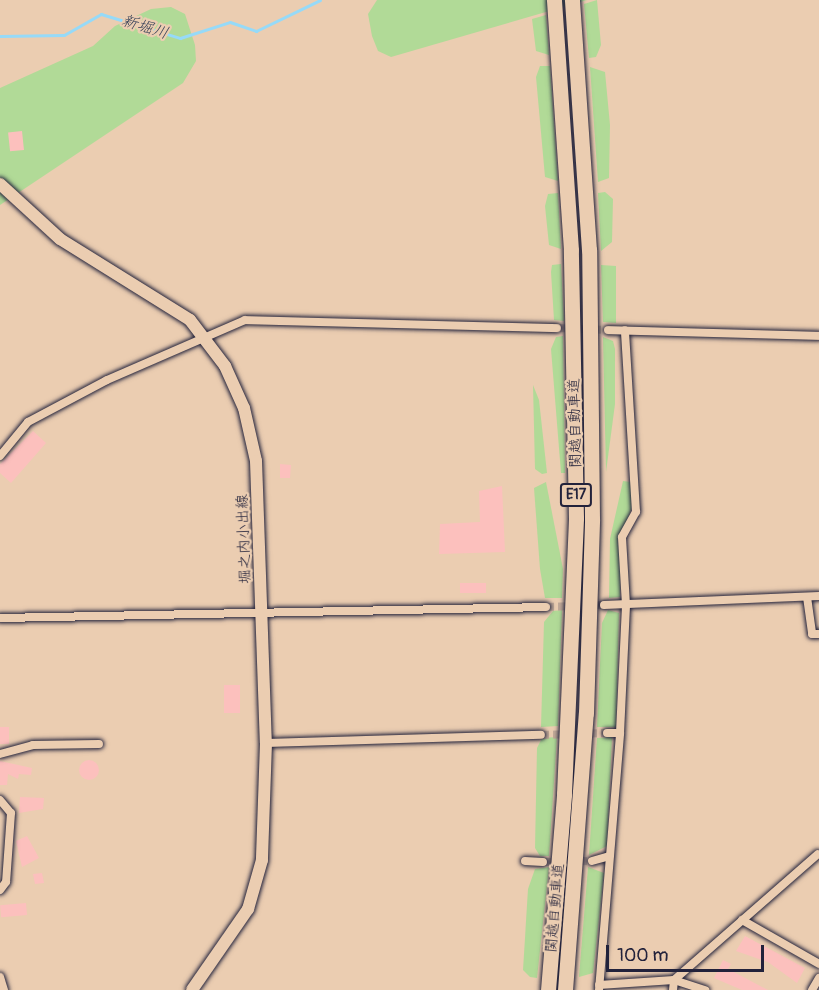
<!DOCTYPE html>
<html>
<head>
<meta charset="utf-8">
<style>
  body { margin:0 }
  #map { position:relative; width:819px; height:990px; overflow:hidden; background:#ebcdb1; font-family:Pangolin,"Klee One",sans-serif }
  div>[style] { position:absolute }
  [style*='--x'] { left:calc(var(--x)*1px); top:calc(var(--y)*1px); width:calc(var(--w)*1px); rotate:calc(var(--a)*1deg) }
  .green>* { inset:0; background:#b1da97 }
  .stream>* { height:3px; margin:-1.5px; padding:0 1.5px; transform-origin:1.5px; border-radius:1.5px; background:#96daf8 }
  .building>* { inset:0; background:#fcc0bd; transform-origin:0 0 }
  .round { border-radius:50% }
  .street-tunnel>* { height:8px; margin-top:-4px; transform-origin:0; background:repeating-linear-gradient(90deg,#c3ab99 0 8px,transparent 0 12px) }
  .roads { filter:drop-shadow(0 0 2px #22223b) drop-shadow(0 0 2px #22223b) }
  .street>* { height:8px; margin:-4px; padding:0 4px; transform-origin:4px; border-radius:4px; background:#ebcdb1 }
  .secondary>* { height:12px; margin:-6px; padding:0 6px; transform-origin:6px; border-radius:6px; background:#ebcdb1 }
  .highway>* { height:15px; margin:-7.5px; padding:0 7.5px; transform-origin:7.5px; border-radius:7.5px; background:#ebcdb1 }
  span { translate:-50% -50%; white-space:nowrap; text-align:center; line-height:1.15; -webkit-text-stroke:4.5px #ebcdb1; paint-order:stroke }
  .shield-label span { padding:2px 4px; background:#ebcdb1; border:2px solid; border-radius:4px; -webkit-text-stroke-width:0 }
  .shield-label { font-size:14px; color:#22223b; font-weight:700 }
  .street-label { font-size:15px; color:#22223b }
  .water-label { font-size:16px; color:#333e57; font-style:italic }
  .scale { position:absolute; left:606px; top:945px; width:158px; height:27px; box-sizing:border-box; border:3px solid #22223b; border-top:0; padding-left:8px; font-size:18px; line-height:21px; white-space:nowrap; color:#22223b; -webkit-text-stroke:4px #ebcdb1; paint-order:stroke }
</style>
</head>
<body>
<div id="map">
  <div class="green">
    <div style="clip-path:polygon(377px 0,587px 0,391px 57px,378px 51px,372px 36px,368px 14px)"></div>
    <div style="clip-path:polygon(597px 0,601px 45px,596px 57px,589px 58px,584px 4px)"></div>
    <div style="clip-path:polygon(171px 7px,185px 14px,195px 45px,196px 61px,183px 83px,0 205px,0 88px,93px 46px,115px 26px,151px 9px)"></div>
    <div style="clip-path:polygon(546px 15px,549px 55px,536px 51px,532px 19px)"></div>
    <div style="clip-path:polygon(540px 66px,550px 66px,558px 181px,545px 177px,536px 77px)"></div>
    <div style="clip-path:polygon(590px 67px,605px 72px,610px 125px,609px 178px,598px 182px)"></div>
    <div style="clip-path:polygon(605px 192px,613px 199px,612px 242px,601px 251px,598px 193px)"></div>
    <div style="clip-path:polygon(558px 193px,561px 249px,549px 245px,545px 206px,548px 194px)"></div>
    <div style="clip-path:polygon(561px 264px,564px 321px,554px 320px,551px 272px,552px 265px)"></div>
    <div style="clip-path:polygon(601px 265px,616px 266px,616px 323px,603px 322px)"></div>
    <div style="clip-path:polygon(563px 336px,565px 473px,561px 473px,551px 349px,556px 337px)"></div>
    <div style="clip-path:polygon(603px 337px,613px 341px,615px 349px,615px 404px,606px 472px)"></div>
    <div style="clip-path:polygon(533px 385px,539px 400px,547px 473px,542px 474px,535px 469px)"></div>
    <div style="clip-path:polygon(623px 481px,631px 482px,633px 504px,621px 537px,620px 597px,609px 598px,610px 539px)"></div>
    <div style="clip-path:polygon(546px 482px,563px 569px,562px 598px,545px 598px,540px 569px,534px 488px)"></div>
    <div style="clip-path:polygon(562px 610px,558px 726px,541px 727px,544px 622px,553px 611px)"></div>
    <div style="clip-path:polygon(608px 610px,619px 613px,616px 727px,597px 727px,602px 623px)"></div>
    <div style="clip-path:polygon(557px 737px,549px 856px,540px 856px,535px 848px,537px 748px,542px 738px)"></div>
    <div style="clip-path:polygon(612px 737px,607px 846px,589px 855px,597px 738px)"></div>
    <div style="clip-path:polygon(549px 867px,537px 978px,530px 977px,523px 970px,528px 889px,535px 869px)"></div>
    <div style="clip-path:polygon(588px 867px,604px 873px,593px 973px,579px 977px)"></div>
  </div>
  <div class="stream">
    <div style="--x:0;--y:36;--w:64;--a:-0.9"></div>
    <div style="--x:64;--y:35;--w:43;--a:-29.6"></div>
    <div style="--x:101;--y:14;--w:83;--a:16.9"></div>
    <div style="--x:180;--y:38;--w:52;--a:-17.7"></div>
    <div style="--x:230;--y:22;--w:28;--a:19"></div>
    <div style="--x:256;--y:31;--w:71;--a:-25.8"></div>
  </div>
  <div class="building">
    <div style="left:22px;top:131px;width:19px;height:14px;rotate:84deg"></div>
    <div style="clip-path:polygon(33px 431px,46px 443px,11px 483px,0 473px,0 464px)"></div>
    <div style="clip-path:polygon(280px 464px,291px 465px,290px 478px,280px 478px)"></div>
    <div style="clip-path:polygon(502px 486px,505px 552px,439px 554px,440px 524px,480px 522px,479px 491px)"></div>
    <div style="left:460px;top:583px;width:26px;height:10px"></div>
    <div style="left:224px;top:685px;width:16px;height:28px"></div>
    <div style="left:0;top:727px;width:9px;height:17px"></div>
    <div class="round" style="left:79px;top:760px;width:20px;height:20px"></div>
    <div style="clip-path:polygon(0 761px,32px 768px,31px 775px,19px 774px,18px 779px,8px 774px,7px 785px,0 785px)"></div>
    <div style="clip-path:polygon(20px 797px,44px 798px,43px 809px,19px 813px)"></div>
    <div style="clip-path:polygon(27px 836px,39px 858px,22px 867px,16px 841px)"></div>
    <div style="clip-path:polygon(42px 873px,44px 883px,35px 884px,33px 874px)"></div>
    <div style="left:26px;top:903px;width:12px;height:26px;rotate:85deg"></div>
    <div style="clip-path:polygon(745px 936px,805px 968px,797px 983px,768px 962px,736px 951px)"></div>
    <div style="clip-path:polygon(723px 960px,731px 964px,728px 969px,768px 990px,742px 990px,714px 978px)"></div>
  </div>
  <div class="street-tunnel">
    <div style="--x:557;--y:328;--w:51;--a:2.2"></div>
    <div style="--x:546;--y:607;--w:58;--a:-2"></div>
    <div style="--x:541;--y:735;--w:66;--a:-1.7"></div>
    <div style="--x:543;--y:862;--w:49;--a:-1.2"></div>
  </div>
  <div class="roads">
    <div class="street">
      <div style="--x:608;--y:330;--w:211;--a:1.6"></div>
      <div style="--x:0;--y:456;--w:44;--a:-50.5"></div>
      <div style="--x:28;--y:422;--w:89;--a:-28"></div>
      <div style="--x:107;--y:380;--w:150;--a:-23.5"></div>
      <div style="--x:245;--y:320;--w:312;--a:1.5"></div>
      <div style="--x:807;--y:597;--w:37;--a:82"></div>
      <div style="--x:812;--y:634;--w:7;--a:0"></div>
      <div style="--x:604;--y:605;--w:215;--a:-2.4"></div>
      <div style="--x:0;--y:618;--w:546;--a:-1.15"></div>
      <div style="--x:607;--y:733;--w:13;--a:0"></div>
      <div style="--x:266;--y:743;--w:275;--a:-1.7"></div>
      <div style="--x:0;--y:754;--w:34;--a:-15"></div>
      <div style="--x:33;--y:745;--w:66;--a:-0.9"></div>
      <div style="--x:0;--y:800;--w:17;--a:50"></div>
      <div style="--x:11;--y:813;--w:69;--a:94.1"></div>
      <div style="--x:6;--y:882;--w:10;--a:127"></div>
      <div style="--x:525;--y:861;--w:18;--a:3"></div>
      <div style="--x:592;--y:861;--w:18;--a:-16"></div>
      <div style="--x:742;--y:920;--w:89;--a:29.7"></div>
      <div style="--x:0;--y:977;--w:14;--a:73"></div>
      <div style="--x:599;--y:985;--w:75;--a:-3.8"></div>
      <div style="--x:674;--y:980;--w:33;--a:18"></div>
      <div style="--x:599;--y:990;--w:258;--a:-85.3"></div>
      <div style="--x:620;--y:733;--w:128;--a:-87.3"></div>
      <div style="--x:626;--y:605;--w:68;--a:-93.4"></div>
      <div style="--x:622;--y:537;--w:29;--a:-61"></div>
      <div style="--x:636;--y:512;--w:182;--a:-93.5"></div>
      <div style="--x:673;--y:990;--w:10;--a:-84"></div>
      <div style="--x:674;--y:980;--w:191;--a:-41.2"></div>
      <div style="--x:812;--y:990;--w:14;--a:-60"></div>
    </div>
    <div class="secondary">
      <div style="--x:0;--y:184;--w:81;--a:42.5"></div>
      <div style="--x:60;--y:239;--w:153;--a:31.9"></div>
      <div style="--x:190;--y:320;--w:58;--a:52.7"></div>
      <div style="--x:225;--y:366;--w:46;--a:65.7"></div>
      <div style="--x:244;--y:408;--w:54;--a:77.2"></div>
      <div style="--x:256;--y:461;--w:282;--a:88"></div>
      <div style="--x:266;--y:743;--w:117;--a:92"></div>
      <div style="--x:262;--y:860;--w:51;--a:105.9"></div>
      <div style="--x:248;--y:909;--w:98;--a:124.7"></div>
    </div>
    <div class="highway">
      <div style="--x:548;--y:990;--w:197;--a:-85.3"></div>
      <div style="--x:564;--y:794;--w:276;--a:-87.5"></div>
      <div style="--x:576;--y:518;--w:268;--a:-91.1"></div>
      <div style="--x:571;--y:250;--w:251;--a:-93.9"></div>
      <div style="--x:565;--y:990;--w:278;--a:-85.7"></div>
      <div style="--x:586;--y:713;--w:194;--a:-88.2"></div>
      <div style="--x:592;--y:519;--w:269;--a:-90.6"></div>
      <div style="--x:589;--y:250;--w:251;--a:-93.9"></div>
    </div>
  </div>
  <div class="shield-label">
    <span style="left:576px;top:495px">E17</span>
  </div>
  <div class="street-label">
    <span style="left:575px;top:423px;rotate:-91deg">関越自動車道</span>
    <span style="left:244px;top:539px;rotate:-92deg">堀之内小出線</span>
    <span style="left:555px;top:908px;rotate:-85deg">関越自動車道</span>
  </div>
  <div class="water-label">
    <span style="left:145px;top:27px;rotate:17deg">新堀川</span>
  </div>
  <div class="scale">100 m</div>
</div>
</body>
</html>
